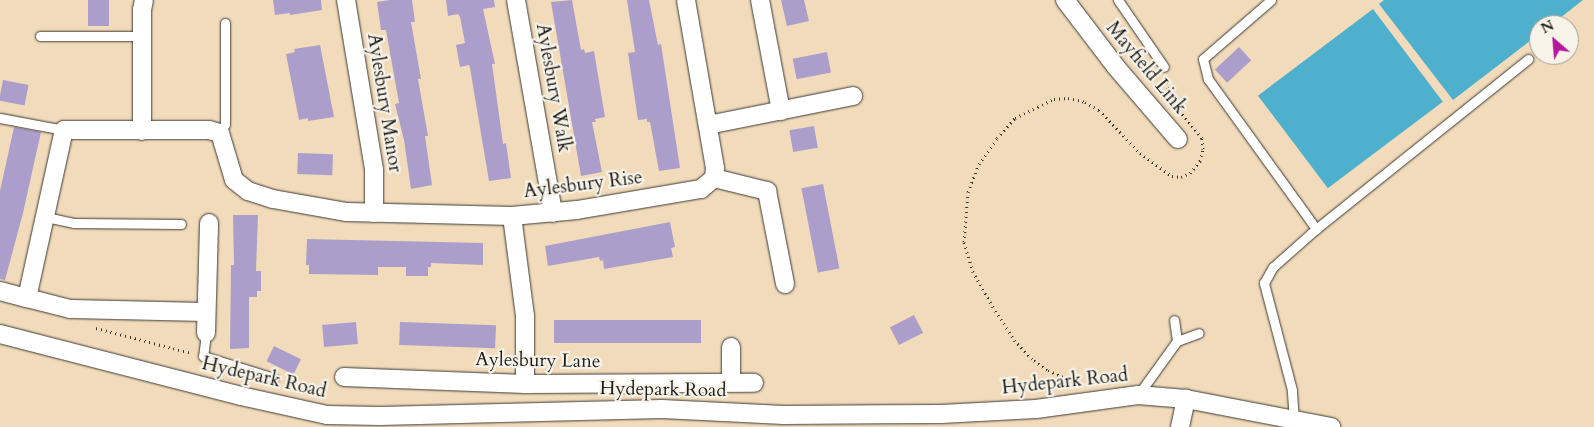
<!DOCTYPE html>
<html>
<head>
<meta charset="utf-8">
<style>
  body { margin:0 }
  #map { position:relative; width:1594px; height:427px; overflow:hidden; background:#f2dbbb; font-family:Cardo,serif }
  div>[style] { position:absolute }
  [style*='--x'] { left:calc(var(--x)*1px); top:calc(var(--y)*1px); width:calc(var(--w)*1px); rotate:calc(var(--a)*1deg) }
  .water>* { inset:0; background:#4eb0cd; transform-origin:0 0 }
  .building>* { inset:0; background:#ac9ecb; transform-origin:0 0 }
  .path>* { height:3px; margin-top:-1.5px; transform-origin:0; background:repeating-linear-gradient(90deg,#3c3934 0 1px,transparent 0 5px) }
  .roads { filter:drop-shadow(0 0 1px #3c3934) drop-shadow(0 0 1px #3c3934) }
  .service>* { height:9px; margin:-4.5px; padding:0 4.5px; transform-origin:4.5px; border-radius:4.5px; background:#fff }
  .minor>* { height:18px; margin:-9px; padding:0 9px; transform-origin:9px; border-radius:9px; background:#fff }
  span { translate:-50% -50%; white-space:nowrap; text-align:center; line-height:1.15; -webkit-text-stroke:4.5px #f7f3e8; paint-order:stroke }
  .street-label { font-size:19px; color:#1c1c1c }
  .north { position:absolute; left:1529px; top:15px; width:50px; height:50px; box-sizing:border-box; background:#f7f3e8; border:1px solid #9f9d96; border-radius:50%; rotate:333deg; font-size:14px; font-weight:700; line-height:20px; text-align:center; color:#1c1c1c }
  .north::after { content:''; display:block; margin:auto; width:18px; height:22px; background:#b5179e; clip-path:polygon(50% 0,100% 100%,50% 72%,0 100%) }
</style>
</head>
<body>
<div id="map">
  <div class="water">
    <div style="clip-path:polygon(1384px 0,1583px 0,1551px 25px,1539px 25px,1539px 34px,1453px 100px,1379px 4px)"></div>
    <div style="left:1373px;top:9px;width:116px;height:144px;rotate:53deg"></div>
  </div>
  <div class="building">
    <div style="left:88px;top:0;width:21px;height:26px"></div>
    <div style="clip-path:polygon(273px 0,321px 0,322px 10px,290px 15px,290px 13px,275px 15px)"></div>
    <div style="clip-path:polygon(390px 0,412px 0,415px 22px,411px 22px,421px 79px,418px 79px,428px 136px,425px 136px,432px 185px,411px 189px,404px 140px,395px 104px,399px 103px,386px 30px,381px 30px,377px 2px)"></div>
    <div style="clip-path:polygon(446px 0,494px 0,495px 7px,483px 9px,495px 64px,492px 64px,503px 144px,506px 143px,511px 178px,489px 181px,470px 68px,469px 65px,460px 67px,456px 45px,465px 43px,460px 17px,458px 14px,448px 16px)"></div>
    <div style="clip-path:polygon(572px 0,581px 50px,584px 49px,585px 53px,594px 51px,605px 117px,595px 119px,596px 122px,592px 122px,602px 172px,581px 176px,551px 2px)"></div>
    <div style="clip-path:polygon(627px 0,649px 0,658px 45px,661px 44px,680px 168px,659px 171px,650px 122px,647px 122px,647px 119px,638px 120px,628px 53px,635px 52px)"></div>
    <div style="clip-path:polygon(781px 0,804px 0,809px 21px,787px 26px)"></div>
    <div style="clip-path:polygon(320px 45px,334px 117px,308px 121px,308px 118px,299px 120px,286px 54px,295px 52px,294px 49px)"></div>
    <div style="left:1239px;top:47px;width:18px;height:33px;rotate:47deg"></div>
    <div style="left:827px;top:52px;width:21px;height:35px;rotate:79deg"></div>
    <div style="left:3px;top:80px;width:26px;height:21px;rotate:11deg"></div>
    <div style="left:814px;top:126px;width:22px;height:25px;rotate:80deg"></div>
    <div style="clip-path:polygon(14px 127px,41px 132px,23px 213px,5px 280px,0 279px,0 191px)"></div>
    <div style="left:298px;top:153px;width:35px;height:21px;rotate:2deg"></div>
    <div style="left:823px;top:184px;width:86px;height:22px;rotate:79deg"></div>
    <div style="clip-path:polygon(233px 215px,258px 215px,256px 271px,261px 271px,261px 291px,257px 291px,257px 297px,249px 297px,249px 348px,230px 349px,231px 265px,234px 265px)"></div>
    <div style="clip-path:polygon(670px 222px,675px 247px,671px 248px,673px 257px,604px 269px,603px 260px,600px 261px,599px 257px,548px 266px,545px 246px)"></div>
    <div style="clip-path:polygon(307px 239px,483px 243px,483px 265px,431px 263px,431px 267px,428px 267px,428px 276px,406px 276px,406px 267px,378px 267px,378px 275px,309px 274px,309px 265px,306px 265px)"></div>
    <div style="left:914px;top:315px;width:20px;height:27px;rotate:63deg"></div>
    <div style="left:701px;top:320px;width:23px;height:147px;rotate:90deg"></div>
    <div style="left:356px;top:322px;width:22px;height:34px;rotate:85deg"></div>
    <div style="left:400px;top:322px;width:96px;height:23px;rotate:2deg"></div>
    <div style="left:274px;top:346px;width:30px;height:17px;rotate:26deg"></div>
  </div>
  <div class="path">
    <div style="--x:96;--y:328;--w:98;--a:14.7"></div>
    <div style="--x:1081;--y:385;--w:37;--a:-156"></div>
    <div style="--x:1047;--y:370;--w:19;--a:-144"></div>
    <div style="--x:1032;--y:359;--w:25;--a:-133"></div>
    <div style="--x:1015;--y:341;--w:40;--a:-122.9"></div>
    <div style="--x:993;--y:307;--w:40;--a:-119.7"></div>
    <div style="--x:973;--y:272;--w:31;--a:-107"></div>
    <div style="--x:964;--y:242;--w:50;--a:-85.4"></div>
    <div style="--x:968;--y:192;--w:30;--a:-69"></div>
    <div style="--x:979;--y:164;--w:32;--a:-55"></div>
    <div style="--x:997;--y:138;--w:27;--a:-48"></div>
    <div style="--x:1015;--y:118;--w:43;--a:-26"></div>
    <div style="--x:1054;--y:99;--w:14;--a:-4"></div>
    <div style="--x:1068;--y:98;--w:17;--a:13"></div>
    <div style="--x:1085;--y:102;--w:16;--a:30"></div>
    <div style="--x:1099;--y:110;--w:59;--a:46.4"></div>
    <div style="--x:1140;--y:153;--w:39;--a:36"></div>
    <div style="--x:1172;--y:176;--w:9;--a:6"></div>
    <div style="--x:1181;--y:177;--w:10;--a:-24"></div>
    <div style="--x:1190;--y:173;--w:16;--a:-50"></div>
    <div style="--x:1200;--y:161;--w:12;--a:-76"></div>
    <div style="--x:1203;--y:149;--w:11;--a:-95"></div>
    <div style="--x:1202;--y:138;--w:52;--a:-129.5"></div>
    <div style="--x:1169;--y:98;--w:20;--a:-99"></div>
  </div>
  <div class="roads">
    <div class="service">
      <div style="--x:1118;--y:0;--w:81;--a:55.5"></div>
      <div style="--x:1271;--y:0;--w:90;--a:139.1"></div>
      <div style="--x:1203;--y:59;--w:21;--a:76"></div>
      <div style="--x:1208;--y:79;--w:185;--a:54.2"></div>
      <div style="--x:40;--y:36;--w:101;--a:0"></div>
      <div style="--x:0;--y:118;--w:65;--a:10.6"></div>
      <div style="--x:220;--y:133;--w:10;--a:-61"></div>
      <div style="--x:225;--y:124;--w:101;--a:-90"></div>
      <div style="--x:46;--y:217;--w:29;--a:12"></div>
      <div style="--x:74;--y:223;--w:107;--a:0.5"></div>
      <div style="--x:206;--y:333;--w:23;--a:97"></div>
      <div style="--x:203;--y:356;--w:74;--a:17.2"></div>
      <div style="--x:1177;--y:341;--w:23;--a:-20"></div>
      <div style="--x:1138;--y:395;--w:67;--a:-54.2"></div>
      <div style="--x:1177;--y:341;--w:21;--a:-98"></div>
      <div style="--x:1294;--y:421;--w:31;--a:-94"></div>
      <div style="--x:1292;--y:390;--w:111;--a:-104.7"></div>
      <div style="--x:1264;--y:283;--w:18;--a:-61"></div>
      <div style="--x:1273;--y:267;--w:57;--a:-41.5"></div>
      <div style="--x:1316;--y:229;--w:272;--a:-38.7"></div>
    </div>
    <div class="minor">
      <div style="--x:346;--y:0;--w:172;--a:80.6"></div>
      <div style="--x:374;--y:170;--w:43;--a:90"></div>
      <div style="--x:516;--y:0;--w:216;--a:80.1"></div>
      <div style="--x:760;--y:0;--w:113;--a:79.3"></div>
      <div style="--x:1065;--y:0;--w:84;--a:52.7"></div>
      <div style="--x:1116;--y:67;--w:95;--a:49.3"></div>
      <div style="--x:708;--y:125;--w:148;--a:-11.3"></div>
      <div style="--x:142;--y:131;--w:121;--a:-90"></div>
      <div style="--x:142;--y:10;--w:10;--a:-79"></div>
      <div style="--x:714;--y:178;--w:55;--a:13.8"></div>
      <div style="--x:767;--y:191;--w:95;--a:79"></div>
      <div style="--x:512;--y:216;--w:101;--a:82.6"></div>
      <div style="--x:525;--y:316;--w:68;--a:90"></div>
      <div style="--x:0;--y:291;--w:28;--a:15"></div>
      <div style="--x:27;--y:298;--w:172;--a:-77.6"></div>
      <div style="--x:64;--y:130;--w:145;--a:0"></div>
      <div style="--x:209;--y:130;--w:11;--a:15"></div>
      <div style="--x:220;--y:133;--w:49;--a:73.4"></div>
      <div style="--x:234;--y:180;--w:18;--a:38"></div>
      <div style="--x:248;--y:191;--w:26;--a:18"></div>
      <div style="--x:273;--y:199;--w:75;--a:10"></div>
      <div style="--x:347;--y:212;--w:165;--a:1.4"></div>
      <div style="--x:512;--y:216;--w:65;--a:-5.3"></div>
      <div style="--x:577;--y:210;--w:126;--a:-9.6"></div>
      <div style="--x:701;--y:189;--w:17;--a:-40"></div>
      <div style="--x:714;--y:178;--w:10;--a:-84"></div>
      <div style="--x:715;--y:168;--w:170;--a:-99.8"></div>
      <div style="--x:27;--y:298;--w:44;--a:14.3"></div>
      <div style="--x:70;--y:309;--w:136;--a:1.3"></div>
      <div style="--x:206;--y:333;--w:110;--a:-88.4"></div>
      <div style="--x:0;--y:334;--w:249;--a:14.4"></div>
      <div style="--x:241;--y:396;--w:88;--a:12.5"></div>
      <div style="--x:327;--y:415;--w:53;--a:1.1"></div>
      <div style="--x:380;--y:416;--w:282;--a:-1.4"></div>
      <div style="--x:662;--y:409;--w:122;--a:2.8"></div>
      <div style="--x:784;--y:415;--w:157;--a:-0.4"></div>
      <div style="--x:941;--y:414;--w:95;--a:-3"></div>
      <div style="--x:1036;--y:409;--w:103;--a:-7.8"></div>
      <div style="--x:1138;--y:395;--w:48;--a:4.8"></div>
      <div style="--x:1186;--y:399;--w:148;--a:10.9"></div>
      <div style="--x:731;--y:347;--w:35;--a:90"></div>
      <div style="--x:344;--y:377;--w:181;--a:2.2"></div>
      <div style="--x:525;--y:384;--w:229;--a:-0.3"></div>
      <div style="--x:1180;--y:427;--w:29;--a:-78"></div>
    </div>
  </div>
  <div class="street-label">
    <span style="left:1146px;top:68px;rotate:50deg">Mayfield Link</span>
    <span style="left:553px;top:88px;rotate:80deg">Aylesbury Walk</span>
    <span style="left:384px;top:103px;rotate:81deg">Aylesbury Manor</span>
    <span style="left:583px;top:185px;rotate:-7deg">Aylesbury Rise</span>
    <span style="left:538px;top:361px;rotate:1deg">Aylesbury Lane</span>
    <span style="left:264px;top:378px;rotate:13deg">Hydepark Road</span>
    <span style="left:1065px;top:382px;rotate:-6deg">Hydepark Road</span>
    <span style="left:663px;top:390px;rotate:1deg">Hydepark Road</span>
  </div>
  <div class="north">N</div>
</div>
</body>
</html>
